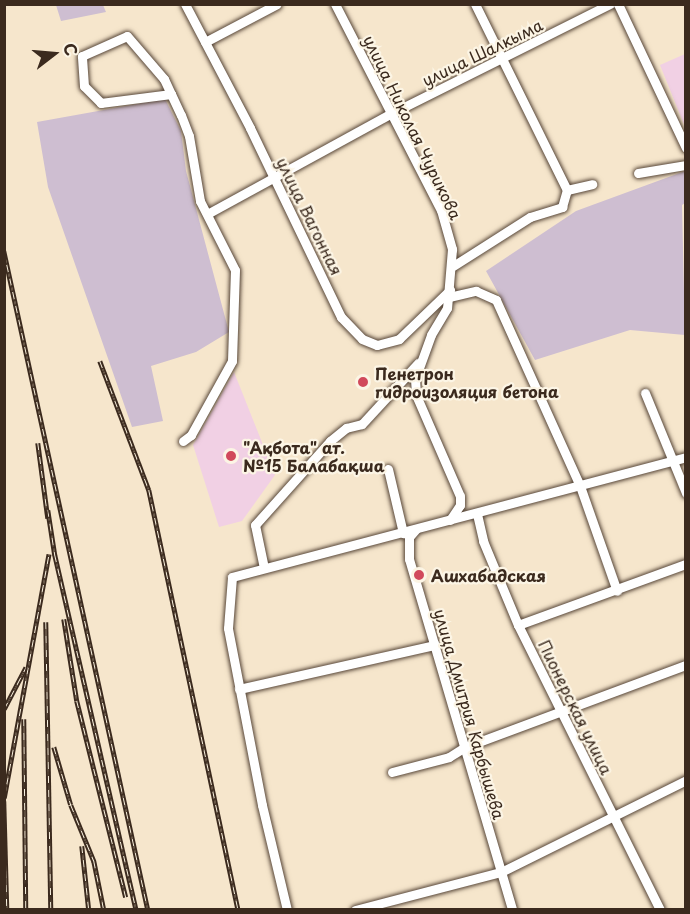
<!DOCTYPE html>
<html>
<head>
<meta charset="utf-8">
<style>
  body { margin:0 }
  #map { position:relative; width:690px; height:914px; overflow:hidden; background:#f6e6cc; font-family:"Playpen Sans",sans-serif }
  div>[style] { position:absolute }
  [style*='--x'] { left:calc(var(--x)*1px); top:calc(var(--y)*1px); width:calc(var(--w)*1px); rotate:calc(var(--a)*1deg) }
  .built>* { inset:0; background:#f1d0e4 }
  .industrial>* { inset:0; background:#cebed1 }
  .roads { filter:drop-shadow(0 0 2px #574638) drop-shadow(0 0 2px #574638) }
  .minor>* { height:9px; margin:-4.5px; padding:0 4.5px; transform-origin:4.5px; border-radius:4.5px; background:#fff }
  .rail>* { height:4.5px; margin-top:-2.25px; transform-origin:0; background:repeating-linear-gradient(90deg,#fcf5e5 0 7px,#3b2a1e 0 14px); box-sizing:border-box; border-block:2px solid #3b2a1e }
  .dots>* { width:16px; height:16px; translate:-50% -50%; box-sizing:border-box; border:3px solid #fcf5e5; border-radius:50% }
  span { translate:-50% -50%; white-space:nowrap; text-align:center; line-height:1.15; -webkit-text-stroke:4.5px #fcf5e5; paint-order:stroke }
  .street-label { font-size:16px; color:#3b2a1e }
  .poi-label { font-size:16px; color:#3b2a1e; font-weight:700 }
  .left { translate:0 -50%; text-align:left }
  .frame { position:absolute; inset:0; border:6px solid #3b2a1e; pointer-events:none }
  .north { position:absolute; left:24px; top:24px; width:60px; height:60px; -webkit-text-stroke:4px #fcf5e5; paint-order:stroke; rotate:74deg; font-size:16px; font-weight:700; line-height:24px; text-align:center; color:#3b2a1e }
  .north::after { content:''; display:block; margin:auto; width:21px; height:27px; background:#3b2a1e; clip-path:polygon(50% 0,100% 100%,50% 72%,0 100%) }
</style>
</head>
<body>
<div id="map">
  <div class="built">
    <div style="clip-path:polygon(685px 54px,685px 127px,660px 65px)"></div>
    <div style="clip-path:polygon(234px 372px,275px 475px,242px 521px,219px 527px,193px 445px)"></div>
  </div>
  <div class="industrial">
    <div style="clip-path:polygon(56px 5px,103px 5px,106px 12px,61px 21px)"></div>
    <div style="clip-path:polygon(165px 99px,181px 131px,186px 171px,229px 332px,196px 352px,151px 366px,163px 421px,132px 427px,48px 187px,37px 122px)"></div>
    <div style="clip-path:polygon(685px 171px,685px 203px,682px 205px,685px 335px,630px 330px,535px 360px,486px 271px,576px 211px)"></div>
  </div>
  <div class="roads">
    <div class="minor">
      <div style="--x:185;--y:4;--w:140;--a:62.3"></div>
      <div style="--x:250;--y:128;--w:210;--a:64.3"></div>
      <div style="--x:341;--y:317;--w:30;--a:46"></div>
      <div style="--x:362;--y:339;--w:16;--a:22"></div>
      <div style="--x:377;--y:345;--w:23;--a:-15"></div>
      <div style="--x:399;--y:339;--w:71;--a:-43.9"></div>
      <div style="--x:335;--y:4;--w:232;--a:62.8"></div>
      <div style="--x:441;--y:210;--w:41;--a:74.2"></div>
      <div style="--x:452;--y:249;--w:59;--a:94.8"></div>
      <div style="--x:447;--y:308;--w:31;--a:121"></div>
      <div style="--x:431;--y:335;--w:47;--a:110"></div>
      <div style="--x:415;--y:379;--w:16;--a:86"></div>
      <div style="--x:416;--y:395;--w:110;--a:66.5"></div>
      <div style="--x:460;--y:496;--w:9;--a:90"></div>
      <div style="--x:460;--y:505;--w:18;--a:124"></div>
      <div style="--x:475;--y:4;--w:208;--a:63.7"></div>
      <div style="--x:618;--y:4;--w:159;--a:64.7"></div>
      <div style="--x:205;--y:42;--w:81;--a:-27.8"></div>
      <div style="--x:171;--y:94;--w:71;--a:172.7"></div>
      <div style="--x:101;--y:103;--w:24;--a:-135"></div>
      <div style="--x:84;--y:86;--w:30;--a:-94"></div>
      <div style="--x:82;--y:56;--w:49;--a:-24"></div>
      <div style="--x:127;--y:36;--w:57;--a:49.3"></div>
      <div style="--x:164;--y:79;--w:17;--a:65"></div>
      <div style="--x:171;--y:94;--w:23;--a:65"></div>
      <div style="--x:181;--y:115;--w:22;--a:69"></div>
      <div style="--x:189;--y:136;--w:66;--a:80.4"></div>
      <div style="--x:200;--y:201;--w:77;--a:63.1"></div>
      <div style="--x:235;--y:270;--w:91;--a:91.9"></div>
      <div style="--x:232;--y:361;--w:85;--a:119"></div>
      <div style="--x:191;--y:435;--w:10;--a:143"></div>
      <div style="--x:638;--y:173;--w:49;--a:-9.5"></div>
      <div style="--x:209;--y:213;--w:209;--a:-28.7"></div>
      <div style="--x:392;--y:113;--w:244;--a:-26.6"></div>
      <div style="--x:453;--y:266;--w:91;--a:-32.5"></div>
      <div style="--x:530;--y:217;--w:34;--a:-17"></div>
      <div style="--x:562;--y:207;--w:18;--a:-74"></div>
      <div style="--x:567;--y:190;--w:26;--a:-13"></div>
      <div style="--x:449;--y:297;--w:28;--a:-13"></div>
      <div style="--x:476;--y:291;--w:22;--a:24"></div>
      <div style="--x:496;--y:300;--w:204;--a:65.7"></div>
      <div style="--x:580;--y:486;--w:111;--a:70.6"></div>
      <div style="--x:645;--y:393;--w:108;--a:67.7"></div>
      <div style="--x:388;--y:469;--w:66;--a:76.8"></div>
      <div style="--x:477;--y:514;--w:28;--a:77"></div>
      <div style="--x:483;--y:541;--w:91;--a:67.4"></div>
      <div style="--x:518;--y:625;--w:318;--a:63.5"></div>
      <div style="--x:416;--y:529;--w:11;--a:131"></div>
      <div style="--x:409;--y:537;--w:22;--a:90"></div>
      <div style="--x:409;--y:559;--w:366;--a:73.6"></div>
      <div style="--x:264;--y:568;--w:44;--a:-101.8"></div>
      <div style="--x:255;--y:525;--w:113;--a:-48.2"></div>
      <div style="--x:330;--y:441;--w:21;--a:-39"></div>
      <div style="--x:346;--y:428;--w:16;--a:-14"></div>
      <div style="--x:362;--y:424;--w:83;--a:-47.4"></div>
      <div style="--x:518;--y:625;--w:179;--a:-20"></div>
      <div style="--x:239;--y:689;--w:201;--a:-12.7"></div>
      <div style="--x:392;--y:772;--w:59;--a:-14.7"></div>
      <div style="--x:449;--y:757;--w:19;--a:-32"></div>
      <div style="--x:465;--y:747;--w:236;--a:-20.4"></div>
      <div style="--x:287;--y:910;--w:108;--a:-103.4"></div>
      <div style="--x:262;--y:805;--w:180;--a:-100.9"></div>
      <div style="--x:228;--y:628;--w:51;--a:-85.5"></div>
      <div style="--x:232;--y:577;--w:470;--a:-14.8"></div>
      <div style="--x:355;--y:910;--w:151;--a:-14.6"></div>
      <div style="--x:501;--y:872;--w:207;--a:-26.4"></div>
    </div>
  </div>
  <div class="rail">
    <div style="--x:4;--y:251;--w:675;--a:77.67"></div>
    <div style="--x:100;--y:361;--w:138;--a:69.2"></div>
    <div style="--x:149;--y:490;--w:429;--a:78"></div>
    <div style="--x:38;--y:443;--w:76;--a:82.4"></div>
    <div style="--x:48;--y:510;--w:46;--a:81.2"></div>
    <div style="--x:55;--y:555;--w:364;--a:77.1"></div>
    <div style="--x:64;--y:619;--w:83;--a:81"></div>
    <div style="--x:77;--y:701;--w:202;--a:76"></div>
    <div style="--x:46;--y:622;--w:288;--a:89"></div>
    <div style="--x:4;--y:709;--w:47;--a:-62.4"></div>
    <div style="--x:24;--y:719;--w:191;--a:89.4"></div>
    <div style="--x:54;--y:747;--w:60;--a:73.7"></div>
    <div style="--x:71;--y:805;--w:61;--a:67.7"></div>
    <div style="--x:94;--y:861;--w:50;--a:78.5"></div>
    <div style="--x:4;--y:798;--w:248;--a:-79.6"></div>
    <div style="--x:4;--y:801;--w:109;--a:88.4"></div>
    <div style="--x:82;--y:846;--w:64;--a:83.8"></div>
  </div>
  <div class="dots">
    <div style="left:363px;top:382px;background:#d1495b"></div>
    <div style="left:231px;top:456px;background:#d1495b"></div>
    <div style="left:419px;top:575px;background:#d1495b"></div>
  </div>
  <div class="street-label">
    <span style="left:482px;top:52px;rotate:-26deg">улица Шалкыма</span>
    <span style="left:413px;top:127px;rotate:64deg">улица Николая Чурикова</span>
    <span style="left:310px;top:216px;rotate:64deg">улица Вагонная</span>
    <span style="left:576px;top:707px;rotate:64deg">Пионерская улица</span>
    <span style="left:470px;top:714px;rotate:74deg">улица Дмитрия Карбышева</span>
  </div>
  <div class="poi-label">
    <span class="left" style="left:375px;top:382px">Пенетрон<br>гидроизоляция бетона</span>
    <span class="left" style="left:243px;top:456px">"Ақбота" ат.<br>№15 Балабақша</span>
    <span class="left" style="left:431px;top:575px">Ашхабадская</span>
  </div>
  <div class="frame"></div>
  <div class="north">С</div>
</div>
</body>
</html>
